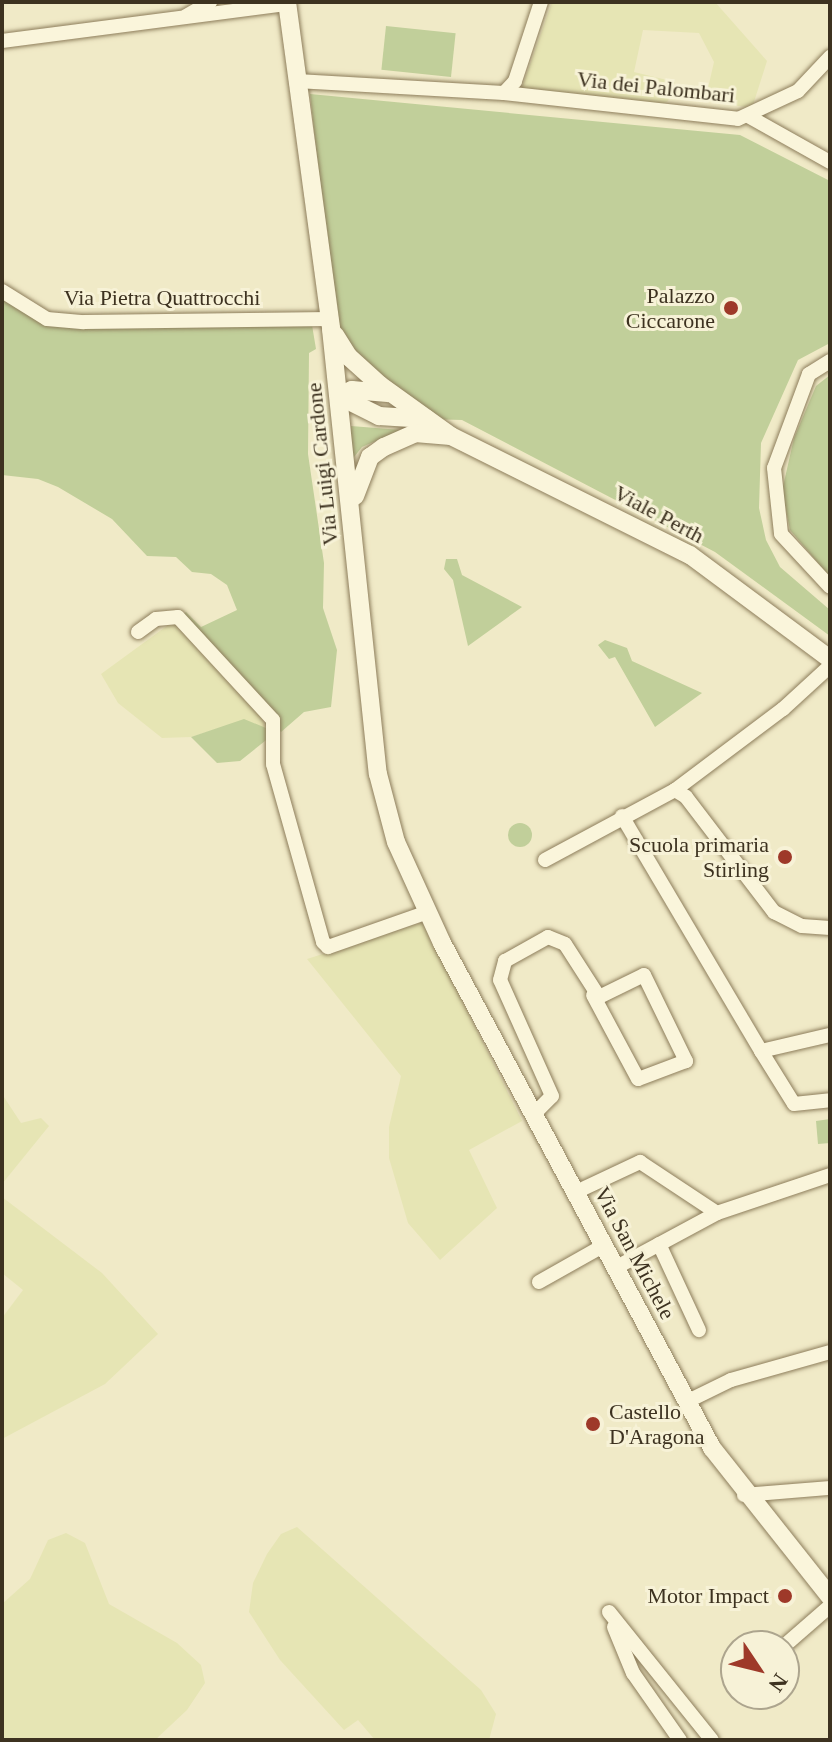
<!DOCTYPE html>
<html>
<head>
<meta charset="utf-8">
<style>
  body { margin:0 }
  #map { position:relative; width:832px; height:1742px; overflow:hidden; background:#f0eac7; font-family:Georgia,serif }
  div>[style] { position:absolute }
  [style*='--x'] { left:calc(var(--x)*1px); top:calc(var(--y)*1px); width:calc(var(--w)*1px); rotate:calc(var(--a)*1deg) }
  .farmland>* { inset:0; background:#e6e5b4 }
  .green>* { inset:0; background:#c1cf9a; transform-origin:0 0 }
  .round { border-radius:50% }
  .roads { filter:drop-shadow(0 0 2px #8d7d5b) drop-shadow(0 0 2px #8d7d5b) }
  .street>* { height:14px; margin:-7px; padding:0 7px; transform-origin:7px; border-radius:7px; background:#faf5db }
  .secondary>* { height:18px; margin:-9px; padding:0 9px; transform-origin:9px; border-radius:9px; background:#faf5db }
  .dots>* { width:22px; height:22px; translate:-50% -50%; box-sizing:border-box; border:4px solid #f7f2d7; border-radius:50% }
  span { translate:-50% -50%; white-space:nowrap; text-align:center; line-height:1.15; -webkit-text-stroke:6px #f7f2d7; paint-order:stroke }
  .street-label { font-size:22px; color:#3d3220 }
  .poi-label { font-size:22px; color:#3d3220 }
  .right { translate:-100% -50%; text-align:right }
  .left { translate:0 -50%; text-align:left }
  .frame { position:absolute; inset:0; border:4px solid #3d3220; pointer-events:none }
  .north { position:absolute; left:720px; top:1630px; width:80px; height:80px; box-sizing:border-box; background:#f7f2d7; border:2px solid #ada58e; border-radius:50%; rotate:125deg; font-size:22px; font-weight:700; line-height:32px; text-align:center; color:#3d3220 }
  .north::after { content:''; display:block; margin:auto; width:28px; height:36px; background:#9e3929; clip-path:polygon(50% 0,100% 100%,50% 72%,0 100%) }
</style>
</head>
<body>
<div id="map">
  <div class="farmland">
    <div style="clip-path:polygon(552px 2px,715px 2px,767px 61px,752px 108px,705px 101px,714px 62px,699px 33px,643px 30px,634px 72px,675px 82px,668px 101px,654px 110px,521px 90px)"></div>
    <div style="clip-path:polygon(175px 620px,262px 716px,265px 728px,244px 720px,191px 737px,162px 738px,118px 703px,101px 674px)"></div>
    <div style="clip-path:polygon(423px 922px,522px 1121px,469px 1150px,497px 1208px,440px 1260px,408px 1223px,389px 1158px,389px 1127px,401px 1076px,307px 959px)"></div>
    <div style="clip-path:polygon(2px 1094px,21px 1123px,41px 1118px,49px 1126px,2px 1184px)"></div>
    <div style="clip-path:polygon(2px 1197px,102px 1273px,158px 1334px,105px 1384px,2px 1439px,2px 1318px,23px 1290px,2px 1273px)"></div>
    <div style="clip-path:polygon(297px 1527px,481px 1690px,496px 1714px,489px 1740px,375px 1740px,358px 1720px,344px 1730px,280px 1660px,249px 1612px,253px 1583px,267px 1554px,281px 1534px)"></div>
    <div style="clip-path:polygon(66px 1533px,85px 1543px,109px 1604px,177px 1643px,201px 1665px,205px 1683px,187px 1710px,155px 1740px,2px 1740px,2px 1604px,30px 1579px,48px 1540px)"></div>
  </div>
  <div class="green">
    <div style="left:386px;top:26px;width:70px;height:44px;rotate:6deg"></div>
    <div style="clip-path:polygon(310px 94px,740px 135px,830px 181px,830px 343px,798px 360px,761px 443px,759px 508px,766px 540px,780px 567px,830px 610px,830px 636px,715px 552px,462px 420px,428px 419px,337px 339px)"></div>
    <div style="clip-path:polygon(2px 294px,36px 320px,312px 325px,316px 349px,309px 353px,308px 454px,324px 563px,323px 608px,337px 650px,331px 707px,304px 712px,281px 732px,181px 616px,186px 612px,201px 627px,237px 610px,227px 585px,211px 574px,192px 572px,176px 557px,147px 556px,112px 519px,58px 487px,38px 479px,2px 475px)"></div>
    <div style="clip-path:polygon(830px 375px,830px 577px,790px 530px,782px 491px,794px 438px,816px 386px)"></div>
    <div style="clip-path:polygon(351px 426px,401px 430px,362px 447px,350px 462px)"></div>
    <div style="clip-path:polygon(446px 559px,457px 559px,462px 575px,522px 607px,468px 646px,453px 580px,444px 569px)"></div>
    <div style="clip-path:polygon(605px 640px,627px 648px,632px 661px,702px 693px,655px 727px,615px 657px,609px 659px,598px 645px)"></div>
    <div style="clip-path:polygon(263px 710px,270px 737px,240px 761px,217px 763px,191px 737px,244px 719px,266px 728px)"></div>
    <div class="round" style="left:508px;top:823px;width:24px;height:24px"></div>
    <div style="clip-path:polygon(830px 1119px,830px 1143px,818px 1144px,816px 1121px)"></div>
  </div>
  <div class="roads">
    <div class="street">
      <div style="--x:186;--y:16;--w:28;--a:-30"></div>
      <div style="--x:2;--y:41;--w:288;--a:-7.4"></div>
      <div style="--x:297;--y:81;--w:207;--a:3.3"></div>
      <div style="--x:504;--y:93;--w:16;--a:-47"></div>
      <div style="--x:515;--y:81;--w:83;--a:-71.8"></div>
      <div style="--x:504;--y:93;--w:235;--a:6.3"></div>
      <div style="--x:738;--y:119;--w:66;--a:-25"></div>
      <div style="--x:798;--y:91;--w:47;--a:-46.7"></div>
      <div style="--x:748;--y:116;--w:94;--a:29.3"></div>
      <div style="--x:2;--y:291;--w:53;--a:31.9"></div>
      <div style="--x:47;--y:319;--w:37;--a:5"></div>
      <div style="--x:84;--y:322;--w:246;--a:-0.7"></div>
      <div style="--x:830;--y:361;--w:25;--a:148"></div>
      <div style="--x:809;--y:374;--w:100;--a:110.4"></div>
      <div style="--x:774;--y:468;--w:66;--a:83.9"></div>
      <div style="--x:781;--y:534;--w:72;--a:47.2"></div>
      <div style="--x:138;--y:632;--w:22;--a:-36"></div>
      <div style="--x:156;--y:619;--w:22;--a:-5"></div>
      <div style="--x:178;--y:617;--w:140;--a:47.3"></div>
      <div style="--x:273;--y:720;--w:44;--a:90"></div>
      <div style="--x:273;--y:764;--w:185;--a:74.3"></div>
      <div style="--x:323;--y:942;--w:7;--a:45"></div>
      <div style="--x:328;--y:947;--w:106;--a:-19.3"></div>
      <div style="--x:675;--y:790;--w:135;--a:-36.9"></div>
      <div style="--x:783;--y:709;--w:64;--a:-42.5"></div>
      <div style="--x:622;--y:816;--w:273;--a:59.4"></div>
      <div style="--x:761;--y:1051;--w:71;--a:-13.1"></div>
      <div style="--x:545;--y:860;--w:148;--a:-28.3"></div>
      <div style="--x:675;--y:790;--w:13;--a:32"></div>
      <div style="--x:686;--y:797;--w:145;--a:52.6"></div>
      <div style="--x:774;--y:912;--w:31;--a:27"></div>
      <div style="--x:802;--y:926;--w:28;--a:4"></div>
      <div style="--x:761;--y:1051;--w:62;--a:58.1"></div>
      <div style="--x:794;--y:1104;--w:36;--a:-6"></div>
      <div style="--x:534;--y:1114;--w:25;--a:-45"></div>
      <div style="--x:552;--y:1096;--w:127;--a:-114.1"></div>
      <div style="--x:500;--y:980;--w:20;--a:-75"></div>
      <div style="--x:505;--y:961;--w:49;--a:-29.2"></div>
      <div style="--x:548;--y:937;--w:18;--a:22"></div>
      <div style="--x:565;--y:944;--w:63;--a:57.3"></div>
      <div style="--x:599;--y:997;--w:50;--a:-26.1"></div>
      <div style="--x:644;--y:975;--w:96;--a:64"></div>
      <div style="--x:686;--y:1061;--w:51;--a:159.4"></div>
      <div style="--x:638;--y:1079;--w:95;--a:-118.2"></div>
      <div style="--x:576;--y:1192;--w:71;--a:-25.1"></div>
      <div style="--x:640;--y:1162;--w:92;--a:33.5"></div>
      <div style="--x:717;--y:1213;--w:119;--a:-18.6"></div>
      <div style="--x:659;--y:1244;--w:95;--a:65.1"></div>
      <div style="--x:615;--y:1268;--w:116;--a:-28.3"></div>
      <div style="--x:539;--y:1282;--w:73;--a:-29.4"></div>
      <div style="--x:686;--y:1402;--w:50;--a:-26.1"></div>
      <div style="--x:731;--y:1380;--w:103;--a:-15.8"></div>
      <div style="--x:744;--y:1495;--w:86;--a:-4.7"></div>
      <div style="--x:609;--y:1612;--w:164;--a:51.2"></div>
      <div style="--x:614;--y:1627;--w:50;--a:67.6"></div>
      <div style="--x:633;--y:1673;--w:82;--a:55"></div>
      <div style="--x:784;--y:1646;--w:61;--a:-41"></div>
    </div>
    <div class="secondary">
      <div style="--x:287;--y:2;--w:330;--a:82.3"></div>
      <div style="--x:331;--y:329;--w:447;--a:84"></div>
      <div style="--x:378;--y:774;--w:70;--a:75.2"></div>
      <div style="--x:396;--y:842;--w:111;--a:65.5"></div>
      <div style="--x:442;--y:943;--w:573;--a:61.87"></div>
      <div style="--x:712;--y:1448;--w:190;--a:51.6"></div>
      <div style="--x:335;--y:335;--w:26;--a:58"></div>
      <div style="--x:349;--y:357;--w:42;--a:42.1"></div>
      <div style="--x:380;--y:385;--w:87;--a:35.7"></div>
      <div style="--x:451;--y:436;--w:267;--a:26.5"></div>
      <div style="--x:690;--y:555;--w:174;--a:36.6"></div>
      <div style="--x:339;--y:396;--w:45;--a:26.6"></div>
      <div style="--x:379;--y:416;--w:48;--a:3.6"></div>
      <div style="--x:339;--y:396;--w:14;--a:-25"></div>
      <div style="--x:352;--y:390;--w:36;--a:5"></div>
      <div style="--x:355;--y:496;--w:42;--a:-69"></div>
      <div style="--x:370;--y:457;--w:17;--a:-36"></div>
      <div style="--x:384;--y:447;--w:34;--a:-24"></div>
      <div style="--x:415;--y:433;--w:36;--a:5"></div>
    </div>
  </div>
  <div class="dots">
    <div style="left:731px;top:308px;background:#9e3929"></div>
    <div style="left:785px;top:857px;background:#9e3929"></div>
    <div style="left:593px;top:1424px;background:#9e3929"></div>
    <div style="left:785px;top:1596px;background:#9e3929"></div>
  </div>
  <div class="street-label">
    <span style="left:656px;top:87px;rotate:6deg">Via dei Palombari</span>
    <span style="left:162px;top:298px">Via Pietra Quattrocchi</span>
    <span style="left:322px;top:464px;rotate:-96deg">Via Luigi Cardone</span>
    <span style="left:659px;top:514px;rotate:28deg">Viale Perth</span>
    <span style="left:635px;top:1253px;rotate:62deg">Via San Michele</span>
  </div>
  <div class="poi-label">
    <span class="right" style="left:715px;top:308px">Palazzo<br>Ciccarone</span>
    <span class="right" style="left:769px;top:857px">Scuola primaria<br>Stirling</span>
    <span class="left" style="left:609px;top:1424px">Castello<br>D'Aragona</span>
    <span class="right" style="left:769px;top:1596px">Motor Impact</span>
  </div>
  <div class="frame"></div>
  <div class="north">N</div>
</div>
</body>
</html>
